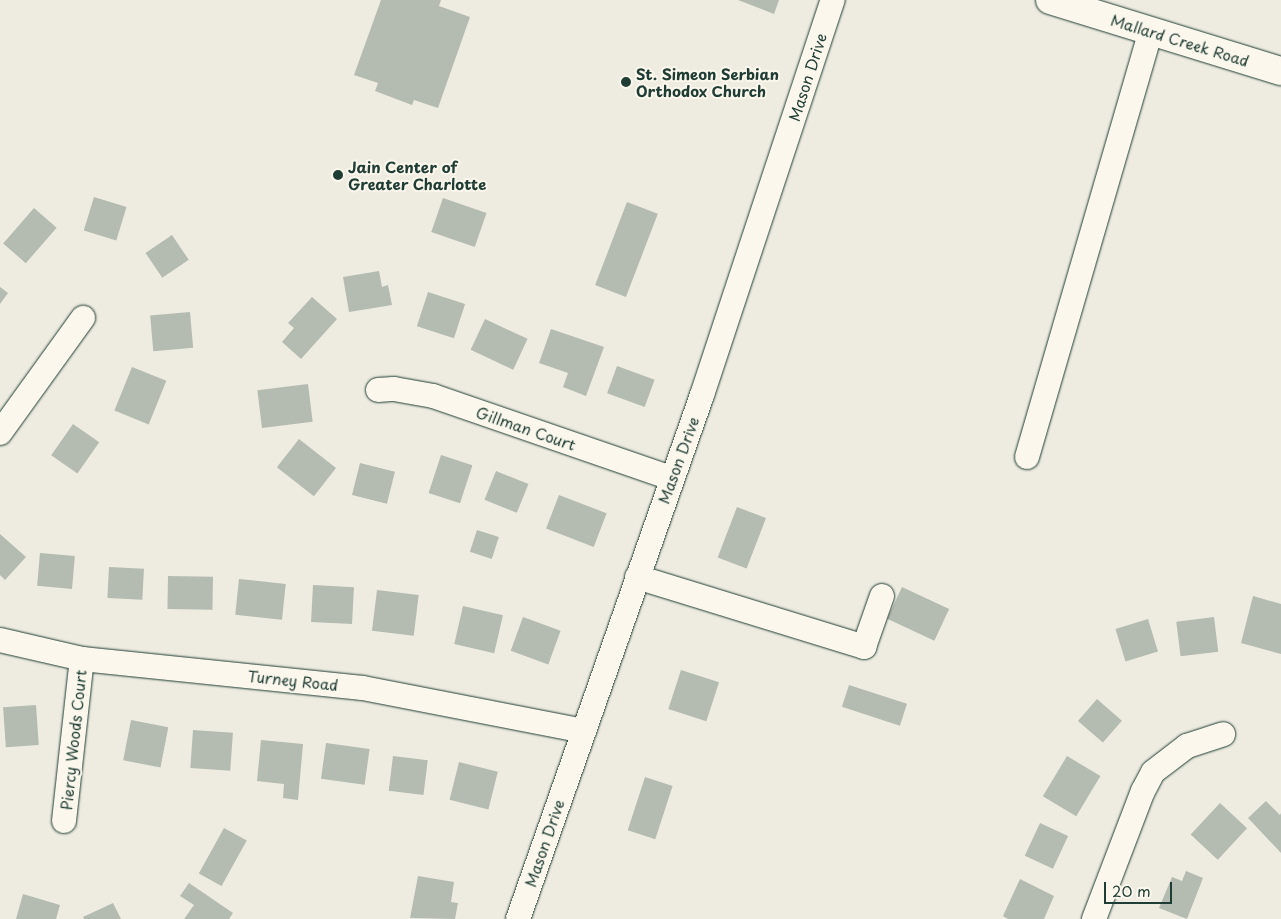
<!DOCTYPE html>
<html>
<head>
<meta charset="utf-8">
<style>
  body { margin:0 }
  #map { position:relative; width:1281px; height:919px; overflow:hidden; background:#eeece1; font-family:"Playpen Sans",sans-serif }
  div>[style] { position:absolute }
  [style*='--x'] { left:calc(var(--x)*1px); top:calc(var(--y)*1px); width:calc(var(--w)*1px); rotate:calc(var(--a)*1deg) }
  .building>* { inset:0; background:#b4bbb0; transform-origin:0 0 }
  .roads { filter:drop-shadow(0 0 1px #1f3d34) drop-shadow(0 0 1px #1f3d34) }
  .minor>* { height:24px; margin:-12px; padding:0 12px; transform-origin:12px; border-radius:12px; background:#fbf7ec }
  .major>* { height:28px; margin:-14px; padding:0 14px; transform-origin:14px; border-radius:14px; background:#fbf7ec }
  .dots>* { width:14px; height:14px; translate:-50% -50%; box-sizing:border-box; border:2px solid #fbf7ec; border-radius:50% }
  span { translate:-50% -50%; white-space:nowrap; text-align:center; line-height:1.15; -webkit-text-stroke:4px #fbf7ec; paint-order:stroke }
  .street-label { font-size:15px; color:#1f3d34 }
  .poi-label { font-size:15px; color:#1f3d34; font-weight:700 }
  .left { translate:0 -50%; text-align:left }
  .scale { position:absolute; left:1104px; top:882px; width:68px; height:22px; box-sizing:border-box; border:2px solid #1f3d34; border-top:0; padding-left:6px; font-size:15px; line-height:18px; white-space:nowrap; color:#1f3d34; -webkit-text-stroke:4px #fbf7ec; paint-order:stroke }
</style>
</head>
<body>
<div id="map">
  <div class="building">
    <div style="clip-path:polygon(381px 0,441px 0,439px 6px,470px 17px,438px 108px,414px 100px,412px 105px,375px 91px,378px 83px,354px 75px)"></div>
    <div style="clip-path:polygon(738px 0,779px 0,774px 14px)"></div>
    <div style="left:94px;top:197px;width:34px;height:35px;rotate:17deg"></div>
    <div style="left:443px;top:198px;width:46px;height:36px;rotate:19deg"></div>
    <div style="left:627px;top:202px;width:33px;height:89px;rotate:21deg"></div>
    <div style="left:34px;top:208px;width:30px;height:47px;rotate:41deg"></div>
    <div style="left:172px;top:235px;width:30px;height:32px;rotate:56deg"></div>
    <div style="clip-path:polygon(379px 271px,382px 287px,388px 285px,392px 305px,349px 312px,343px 277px)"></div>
    <div style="clip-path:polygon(0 287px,8px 293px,0 304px)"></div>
    <div style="left:428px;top:292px;width:39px;height:36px;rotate:18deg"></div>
    <div style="clip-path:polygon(312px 297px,337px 319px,301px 359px,282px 342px,294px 328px,288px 323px)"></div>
    <div style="left:190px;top:312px;width:36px;height:40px;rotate:85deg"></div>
    <div style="left:485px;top:319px;width:47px;height:34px;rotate:25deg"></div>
    <div style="clip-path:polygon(551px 329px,604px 347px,586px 396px,563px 387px,568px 373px,539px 363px)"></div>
    <div style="left:617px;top:366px;width:40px;height:29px;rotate:20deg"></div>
    <div style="left:132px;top:367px;width:37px;height:47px;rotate:22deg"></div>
    <div style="left:308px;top:384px;width:38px;height:51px;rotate:83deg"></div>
    <div style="left:73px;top:424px;width:32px;height:38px;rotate:35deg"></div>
    <div style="left:299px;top:439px;width:47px;height:36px;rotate:38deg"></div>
    <div style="left:441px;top:455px;width:33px;height:40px;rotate:18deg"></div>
    <div style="left:360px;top:463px;width:36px;height:33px;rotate:14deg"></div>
    <div style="left:496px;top:471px;width:35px;height:31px;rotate:22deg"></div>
    <div style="left:559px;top:495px;width:51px;height:36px;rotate:21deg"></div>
    <div style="left:737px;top:507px;width:31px;height:54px;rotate:21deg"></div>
    <div style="left:477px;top:530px;width:23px;height:23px;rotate:18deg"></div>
    <div style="clip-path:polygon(0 534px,26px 557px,5px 580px,0 575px)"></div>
    <div style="left:40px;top:553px;width:35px;height:33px;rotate:5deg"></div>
    <div style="left:109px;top:567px;width:35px;height:31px;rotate:3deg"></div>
    <div style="left:168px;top:576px;width:45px;height:33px;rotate:1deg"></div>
    <div style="left:239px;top:579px;width:47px;height:36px;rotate:6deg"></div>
    <div style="left:313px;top:585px;width:41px;height:37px;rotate:3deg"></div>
    <div style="left:902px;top:587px;width:52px;height:35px;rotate:25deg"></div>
    <div style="left:377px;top:590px;width:42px;height:41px;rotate:7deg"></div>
    <div style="clip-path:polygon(1253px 596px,1281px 604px,1281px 654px,1241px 643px)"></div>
    <div style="left:463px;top:606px;width:41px;height:39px;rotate:13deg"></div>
    <div style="left:523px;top:617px;width:40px;height:36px;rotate:20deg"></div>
    <div style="left:1214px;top:617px;width:35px;height:38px;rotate:83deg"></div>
    <div style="left:1148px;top:619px;width:34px;height:34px;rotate:73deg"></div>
    <div style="left:681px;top:670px;width:40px;height:41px;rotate:18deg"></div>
    <div style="left:849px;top:685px;width:61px;height:23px;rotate:18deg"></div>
    <div style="left:1097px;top:699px;width:33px;height:29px;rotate:41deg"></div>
    <div style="left:36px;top:705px;width:40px;height:33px;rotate:86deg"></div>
    <div style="left:131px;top:720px;width:38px;height:41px;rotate:11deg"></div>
    <div style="left:193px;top:730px;width:40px;height:38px;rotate:4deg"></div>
    <div style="clip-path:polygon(261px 740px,303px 744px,298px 800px,283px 798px,284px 784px,257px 781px)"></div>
    <div style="left:326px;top:743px;width:44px;height:36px;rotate:8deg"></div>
    <div style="left:393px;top:756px;width:35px;height:35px;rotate:7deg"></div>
    <div style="left:1067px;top:756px;width:39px;height:47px;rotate:31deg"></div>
    <div style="left:459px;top:762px;width:40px;height:39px;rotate:14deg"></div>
    <div style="left:645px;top:777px;width:29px;height:56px;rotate:18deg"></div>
    <div style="clip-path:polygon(1266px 801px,1280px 815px,1281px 813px,1281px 853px,1248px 818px)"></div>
    <div style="left:1220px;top:803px;width:37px;height:43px;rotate:43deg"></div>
    <div style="left:1040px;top:823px;width:31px;height:36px;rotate:25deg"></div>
    <div style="left:224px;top:828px;width:26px;height:52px;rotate:29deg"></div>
    <div style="clip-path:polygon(1186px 871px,1203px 878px,1187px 919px,1159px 908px,1172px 877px,1182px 881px)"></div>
    <div style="clip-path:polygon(418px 876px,454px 882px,451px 902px,458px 903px,455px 919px,410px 918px)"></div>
    <div style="clip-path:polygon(1020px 879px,1054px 896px,1044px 919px,1008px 919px,1003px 916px)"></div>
    <div style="clip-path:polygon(189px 883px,233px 913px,229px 919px,184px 919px,194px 905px,180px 896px)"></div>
    <div style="clip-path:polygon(23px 894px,60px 905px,56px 919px,16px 919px)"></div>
    <div style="clip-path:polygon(113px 903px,121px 919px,84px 919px,83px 917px)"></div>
  </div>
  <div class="roads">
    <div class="minor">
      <div style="--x:378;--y:390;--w:16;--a:-4"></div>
      <div style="--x:394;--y:389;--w:40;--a:10"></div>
      <div style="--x:433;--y:396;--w:252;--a:19"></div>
      <div style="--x:0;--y:433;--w:142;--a:-54.2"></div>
      <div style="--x:1027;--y:457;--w:444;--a:-73.8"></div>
      <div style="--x:637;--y:577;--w:238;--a:17.1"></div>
      <div style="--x:864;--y:647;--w:54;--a:-70.6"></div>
      <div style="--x:0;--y:640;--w:84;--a:13"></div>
      <div style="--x:82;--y:659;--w:282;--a:5.9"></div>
      <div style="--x:363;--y:688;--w:225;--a:11"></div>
      <div style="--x:64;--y:821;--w:163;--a:-83.7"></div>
      <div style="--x:518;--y:919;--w:555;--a:-70.65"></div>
      <div style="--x:702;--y:395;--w:416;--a:-71.7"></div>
      <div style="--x:1094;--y:919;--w:137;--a:-69.1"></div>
      <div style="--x:1143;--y:791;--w:21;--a:-62"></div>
      <div style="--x:1153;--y:772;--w:43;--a:-37.4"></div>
      <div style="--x:1187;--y:746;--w:38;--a:-18"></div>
    </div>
    <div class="major">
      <div style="--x:1050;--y:0;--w:242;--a:17.1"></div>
    </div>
  </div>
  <div class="dots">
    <div style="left:626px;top:82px;background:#1f3d34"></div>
    <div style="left:338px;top:175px;background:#1f3d34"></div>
  </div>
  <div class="street-label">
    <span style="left:1180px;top:40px;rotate:17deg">Mallard Creek Road</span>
    <span style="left:807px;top:77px;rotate:-72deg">Mason Drive</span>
    <span style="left:526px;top:428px;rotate:19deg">Gillman Court</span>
    <span style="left:678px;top:460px;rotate:-70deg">Mason Drive</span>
    <span style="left:293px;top:680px;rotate:6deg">Turney Road</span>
    <span style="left:73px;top:740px;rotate:-84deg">Piercy Woods Court</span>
    <span style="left:544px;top:843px;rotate:-71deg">Mason Drive</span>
  </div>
  <div class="poi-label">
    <span class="left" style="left:636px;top:82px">St. Simeon Serbian<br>Orthodox Church</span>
    <span class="left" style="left:348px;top:175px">Jain Center of<br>Greater Charlotte</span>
  </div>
  <div class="scale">20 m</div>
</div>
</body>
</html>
